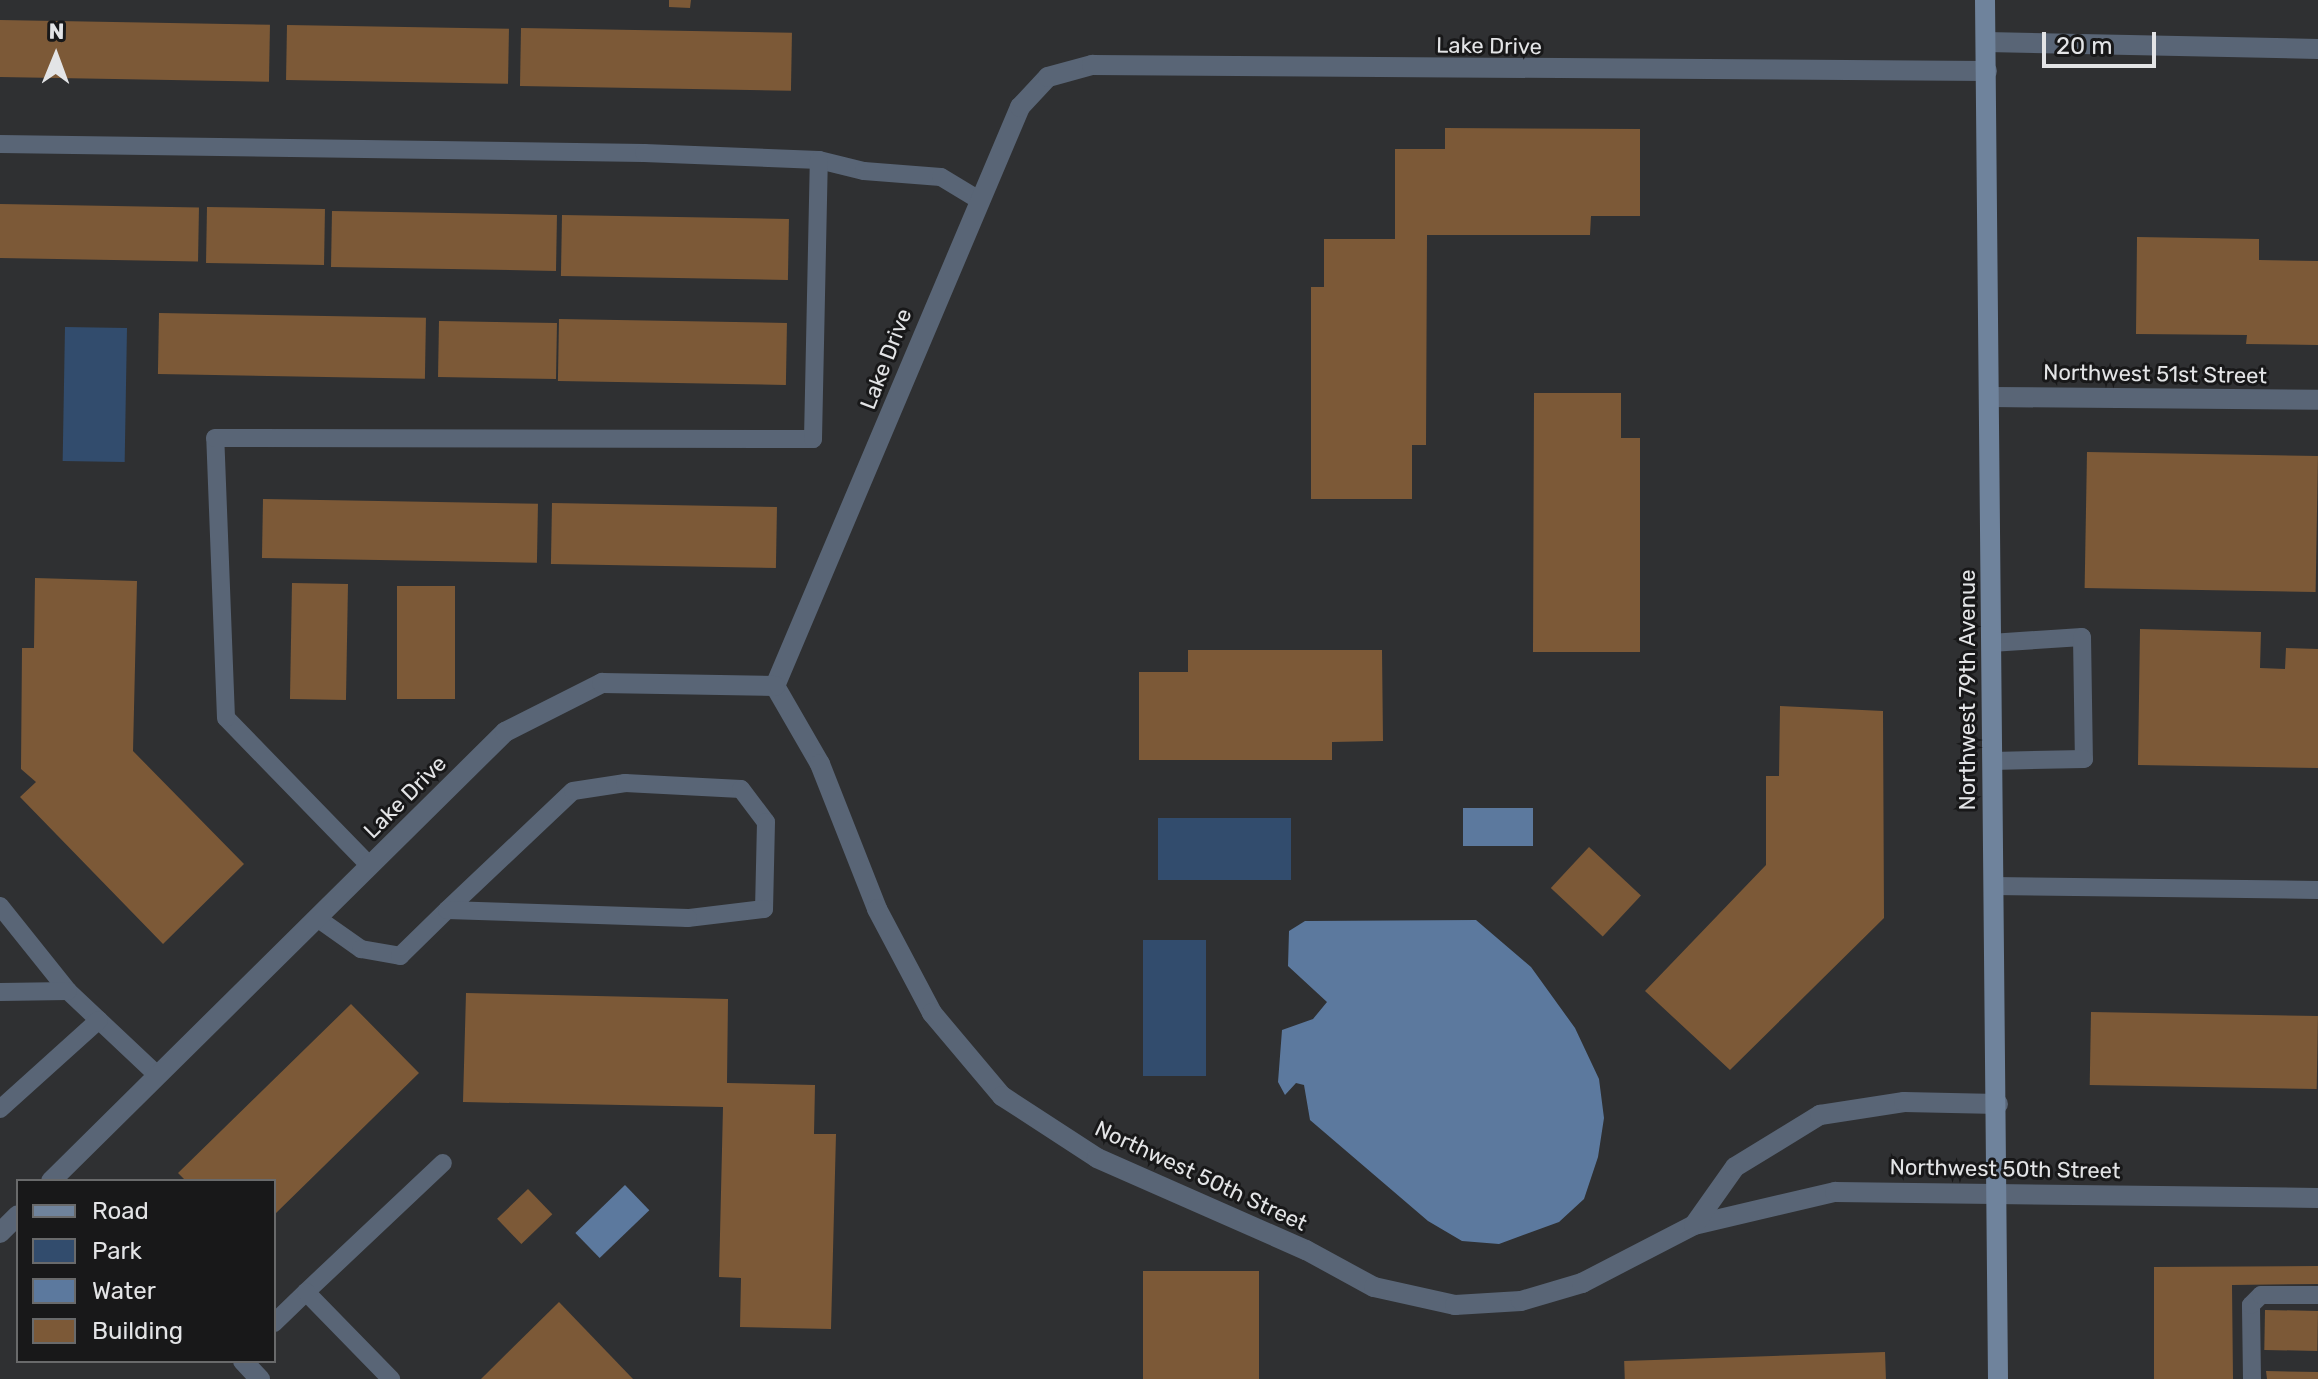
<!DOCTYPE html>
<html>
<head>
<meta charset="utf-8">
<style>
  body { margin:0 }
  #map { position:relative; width:2318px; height:1379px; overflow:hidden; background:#2f3032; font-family:Rubik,sans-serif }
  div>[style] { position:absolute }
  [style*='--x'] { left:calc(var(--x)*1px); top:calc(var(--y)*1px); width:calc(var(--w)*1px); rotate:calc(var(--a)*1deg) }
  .green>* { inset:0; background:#324c6d; transform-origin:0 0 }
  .water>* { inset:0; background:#5c799e; transform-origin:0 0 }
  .building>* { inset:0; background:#7c5937; transform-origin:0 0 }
  .lane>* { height:18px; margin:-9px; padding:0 9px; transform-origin:9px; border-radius:9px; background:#596576 }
  .street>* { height:20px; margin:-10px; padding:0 10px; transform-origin:10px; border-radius:10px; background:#596576 }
  .secondary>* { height:20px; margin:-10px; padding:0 10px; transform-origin:10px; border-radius:10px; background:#6f839c }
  span { translate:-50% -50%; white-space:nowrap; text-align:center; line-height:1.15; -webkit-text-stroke:6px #181819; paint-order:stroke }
  .street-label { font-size:22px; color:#e3e4e6 }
  .legend { position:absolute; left:16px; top:1179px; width:260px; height:184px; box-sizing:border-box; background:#181819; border:2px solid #696a6b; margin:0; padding:10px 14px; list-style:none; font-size:24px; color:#e3e4e6 }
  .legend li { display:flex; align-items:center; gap:16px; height:40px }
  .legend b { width:40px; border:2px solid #696a6b }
  .north { position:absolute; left:16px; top:16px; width:80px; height:80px; -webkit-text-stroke:6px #181819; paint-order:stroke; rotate:1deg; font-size:22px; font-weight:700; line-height:32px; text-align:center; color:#e3e4e6 }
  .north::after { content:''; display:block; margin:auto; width:28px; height:36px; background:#e3e4e6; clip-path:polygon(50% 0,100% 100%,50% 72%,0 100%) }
  .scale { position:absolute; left:2042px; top:32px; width:114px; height:36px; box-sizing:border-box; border:4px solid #e3e4e6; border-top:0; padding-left:10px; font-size:24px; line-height:28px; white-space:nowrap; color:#e3e4e6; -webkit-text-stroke:6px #181819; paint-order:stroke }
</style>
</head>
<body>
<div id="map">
  <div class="green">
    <div style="left:65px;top:327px;width:62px;height:134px;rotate:1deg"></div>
    <div style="left:1158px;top:818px;width:133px;height:62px"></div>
    <div style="left:1143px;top:940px;width:63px;height:136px"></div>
  </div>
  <div class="water">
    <div style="left:1533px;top:808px;width:38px;height:70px;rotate:90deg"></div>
    <div style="clip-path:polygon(1476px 920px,1531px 967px,1575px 1028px,1599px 1079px,1604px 1118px,1598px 1157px,1584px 1199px,1559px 1222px,1499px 1244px,1462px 1241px,1428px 1221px,1310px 1120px,1304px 1085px,1296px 1083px,1285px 1095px,1278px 1082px,1282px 1030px,1313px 1019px,1327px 1002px,1288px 966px,1289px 931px,1305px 921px)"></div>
    <div style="left:625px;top:1185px;width:35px;height:69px;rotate:46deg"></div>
  </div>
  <div class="building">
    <div style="clip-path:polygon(669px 0,691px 0,690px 8px,669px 7px)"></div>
    <div style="left:0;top:20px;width:270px;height:57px;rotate:1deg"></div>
    <div style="left:287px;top:25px;width:222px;height:55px;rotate:1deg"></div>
    <div style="left:521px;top:28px;width:271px;height:58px;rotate:1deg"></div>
    <div style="clip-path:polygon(1445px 128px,1640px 129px,1640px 216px,1591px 216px,1590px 235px,1427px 235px,1426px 445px,1412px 445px,1412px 499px,1311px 499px,1311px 287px,1324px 287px,1324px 239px,1395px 239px,1395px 149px,1445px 149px)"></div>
    <div style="left:0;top:204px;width:199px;height:54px;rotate:1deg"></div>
    <div style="left:207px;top:207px;width:118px;height:56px;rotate:1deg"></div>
    <div style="left:332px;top:211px;width:225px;height:56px;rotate:1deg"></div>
    <div style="left:562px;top:215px;width:227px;height:61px;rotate:1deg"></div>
    <div style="clip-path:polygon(2137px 237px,2259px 239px,2259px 260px,2318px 261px,2318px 345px,2246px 344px,2247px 335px,2136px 334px)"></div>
    <div style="left:159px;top:313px;width:267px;height:61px;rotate:1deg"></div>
    <div style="left:559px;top:319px;width:228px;height:62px;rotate:1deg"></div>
    <div style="left:439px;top:321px;width:118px;height:56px;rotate:1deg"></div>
    <div style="clip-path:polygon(1534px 393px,1621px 393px,1621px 438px,1640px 438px,1640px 652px,1533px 652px)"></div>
    <div style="left:2087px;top:452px;width:231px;height:136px;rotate:1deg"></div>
    <div style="left:263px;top:499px;width:275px;height:59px;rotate:1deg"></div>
    <div style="left:552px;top:503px;width:225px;height:61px;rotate:1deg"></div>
    <div style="clip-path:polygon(35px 578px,137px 581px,133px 751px,244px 864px,163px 944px,20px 797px,36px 782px,21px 769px,22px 648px,34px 648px)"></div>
    <div style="left:292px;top:583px;width:56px;height:116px;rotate:1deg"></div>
    <div style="left:397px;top:586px;width:58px;height:113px"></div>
    <div style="clip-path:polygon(2140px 629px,2261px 632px,2260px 668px,2285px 669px,2286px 648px,2318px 649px,2318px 768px,2138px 765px)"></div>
    <div style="clip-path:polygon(1188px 650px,1382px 650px,1383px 741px,1332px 742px,1332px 760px,1139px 760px,1139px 672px,1188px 672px)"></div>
    <div style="clip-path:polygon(1780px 706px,1883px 711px,1884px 918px,1730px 1070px,1645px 991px,1766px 865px,1766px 776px,1779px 776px)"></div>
    <div style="left:1589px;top:847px;width:71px;height:56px;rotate:43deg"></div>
    <div style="clip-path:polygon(466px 993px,728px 999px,727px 1083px,815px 1085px,814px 1134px,836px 1134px,831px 1329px,740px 1327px,741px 1278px,719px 1277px,723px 1107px,463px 1102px)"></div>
    <div style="clip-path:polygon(351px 1004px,419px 1073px,274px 1215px,274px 1181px,186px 1181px,178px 1173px)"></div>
    <div style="left:2091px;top:1012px;width:227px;height:73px;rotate:1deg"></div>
    <div style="left:528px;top:1189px;width:35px;height:43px;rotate:46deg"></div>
    <div style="clip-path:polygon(2318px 1266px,2318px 1284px,2232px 1285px,2233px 1379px,2154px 1379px,2154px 1267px)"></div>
    <div style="left:1143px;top:1271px;width:116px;height:108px"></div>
    <div style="clip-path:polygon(559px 1302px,633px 1379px,481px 1379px)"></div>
    <div style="left:2265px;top:1310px;width:53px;height:40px;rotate:1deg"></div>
    <div style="left:1885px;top:1352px;width:27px;height:261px;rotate:88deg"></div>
    <div style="clip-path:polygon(2266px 1371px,2318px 1372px,2318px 1379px,2267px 1379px)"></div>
  </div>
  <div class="lane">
    <div style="--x:0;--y:144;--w:644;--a:0.8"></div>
    <div style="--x:644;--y:153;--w:175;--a:2.3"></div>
    <div style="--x:819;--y:160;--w:46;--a:13.7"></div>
    <div style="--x:864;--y:171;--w:77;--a:4.5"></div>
    <div style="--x:941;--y:177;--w:44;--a:31.2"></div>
    <div style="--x:1991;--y:643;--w:91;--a:-3.8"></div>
    <div style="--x:2082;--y:637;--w:122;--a:89.1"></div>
    <div style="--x:2084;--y:759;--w:92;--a:178.8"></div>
    <div style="--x:370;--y:866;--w:206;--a:-134.2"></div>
    <div style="--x:226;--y:718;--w:280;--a:-92.2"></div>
    <div style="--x:215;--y:438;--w:598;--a:0.1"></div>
    <div style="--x:813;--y:439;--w:279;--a:-88.8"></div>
    <div style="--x:1993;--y:886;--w:325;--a:0.7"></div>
    <div style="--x:0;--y:906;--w:109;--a:51.3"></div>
    <div style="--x:68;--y:991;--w:122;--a:43.3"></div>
    <div style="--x:317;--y:918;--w:54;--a:35.2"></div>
    <div style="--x:361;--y:949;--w:40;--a:10"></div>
    <div style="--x:400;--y:956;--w:66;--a:-44.4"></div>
    <div style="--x:447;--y:910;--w:173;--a:-43.4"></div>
    <div style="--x:573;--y:791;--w:53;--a:-8.7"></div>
    <div style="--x:625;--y:783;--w:116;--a:3"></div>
    <div style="--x:741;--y:789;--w:41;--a:52.9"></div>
    <div style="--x:766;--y:822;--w:87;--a:91.3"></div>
    <div style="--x:764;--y:909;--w:77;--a:173.2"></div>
    <div style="--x:688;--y:918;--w:241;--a:-178.1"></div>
    <div style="--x:0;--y:992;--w:68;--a:-0.8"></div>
    <div style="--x:0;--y:1109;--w:133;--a:-42"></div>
    <div style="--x:306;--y:1292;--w:188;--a:-43.3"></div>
    <div style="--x:274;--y:1323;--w:45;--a:-44.1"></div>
    <div style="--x:306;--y:1292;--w:122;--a:45.7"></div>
    <div style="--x:2252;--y:1379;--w:74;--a:-90.8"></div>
    <div style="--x:2251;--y:1305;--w:14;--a:-45"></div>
    <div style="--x:2261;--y:1295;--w:57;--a:0"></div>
  </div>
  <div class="street">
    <div style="--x:1986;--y:42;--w:332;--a:1.2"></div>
    <div style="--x:1991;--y:397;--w:327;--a:0.5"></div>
    <div style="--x:775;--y:686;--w:90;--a:60"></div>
    <div style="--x:820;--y:764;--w:156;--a:68.5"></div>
    <div style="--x:877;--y:909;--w:118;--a:62.1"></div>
    <div style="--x:932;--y:1013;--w:109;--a:49.9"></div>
    <div style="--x:1002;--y:1096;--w:113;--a:33.1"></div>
    <div style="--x:1097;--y:1158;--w:228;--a:23.8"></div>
    <div style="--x:1306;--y:1250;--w:77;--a:28.6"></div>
    <div style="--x:1374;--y:1287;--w:83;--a:12.5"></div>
    <div style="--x:1455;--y:1305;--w:66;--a:-3.5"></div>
    <div style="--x:1521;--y:1301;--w:64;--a:-16.4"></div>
    <div style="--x:1582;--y:1283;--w:126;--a:-27.4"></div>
    <div style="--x:1694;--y:1225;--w:145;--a:-13.2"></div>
    <div style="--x:1835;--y:1192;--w:483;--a:0.7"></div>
    <div style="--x:775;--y:686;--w:629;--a:-67.06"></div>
    <div style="--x:1020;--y:107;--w:41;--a:-47"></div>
    <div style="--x:1048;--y:77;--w:46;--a:-15.3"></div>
    <div style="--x:1092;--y:65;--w:895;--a:0.38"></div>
    <div style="--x:51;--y:1181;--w:639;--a:-44.68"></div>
    <div style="--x:505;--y:732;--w:109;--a:-26.8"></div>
    <div style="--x:602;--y:683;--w:173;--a:1"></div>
    <div style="--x:1694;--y:1225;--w:71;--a:-54.7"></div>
    <div style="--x:1735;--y:1167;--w:100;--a:-31.5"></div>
    <div style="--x:1820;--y:1115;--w:85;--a:-8.8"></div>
    <div style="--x:1904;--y:1102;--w:94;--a:1.2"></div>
    <div style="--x:0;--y:1233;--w:25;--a:-45"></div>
    <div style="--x:243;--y:1361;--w:25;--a:47"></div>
  </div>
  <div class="secondary">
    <div style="--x:1985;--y:0;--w:1379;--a:89.46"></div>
  </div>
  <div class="street-label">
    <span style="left:1489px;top:46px;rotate:1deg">Lake Drive</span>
    <span style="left:886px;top:359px;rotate:-69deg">Lake Drive</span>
    <span style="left:2155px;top:374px;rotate:1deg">Northwest 51st Street</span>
    <span style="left:1968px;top:690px;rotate:-90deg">Northwest 79th Avenue</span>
    <span style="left:405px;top:797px;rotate:-45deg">Lake Drive</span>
    <span style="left:2005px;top:1169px;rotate:1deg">Northwest 50th Street</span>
    <span style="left:1201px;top:1176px;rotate:25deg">Northwest 50th Street</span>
  </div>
  <ul class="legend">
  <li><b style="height:10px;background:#6f839c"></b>Road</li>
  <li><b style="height:22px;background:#324c6d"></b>Park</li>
  <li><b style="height:22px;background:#5c799e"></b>Water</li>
  <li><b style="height:22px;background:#7c5937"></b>Building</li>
  </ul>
  <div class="north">N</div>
  <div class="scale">20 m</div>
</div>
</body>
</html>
